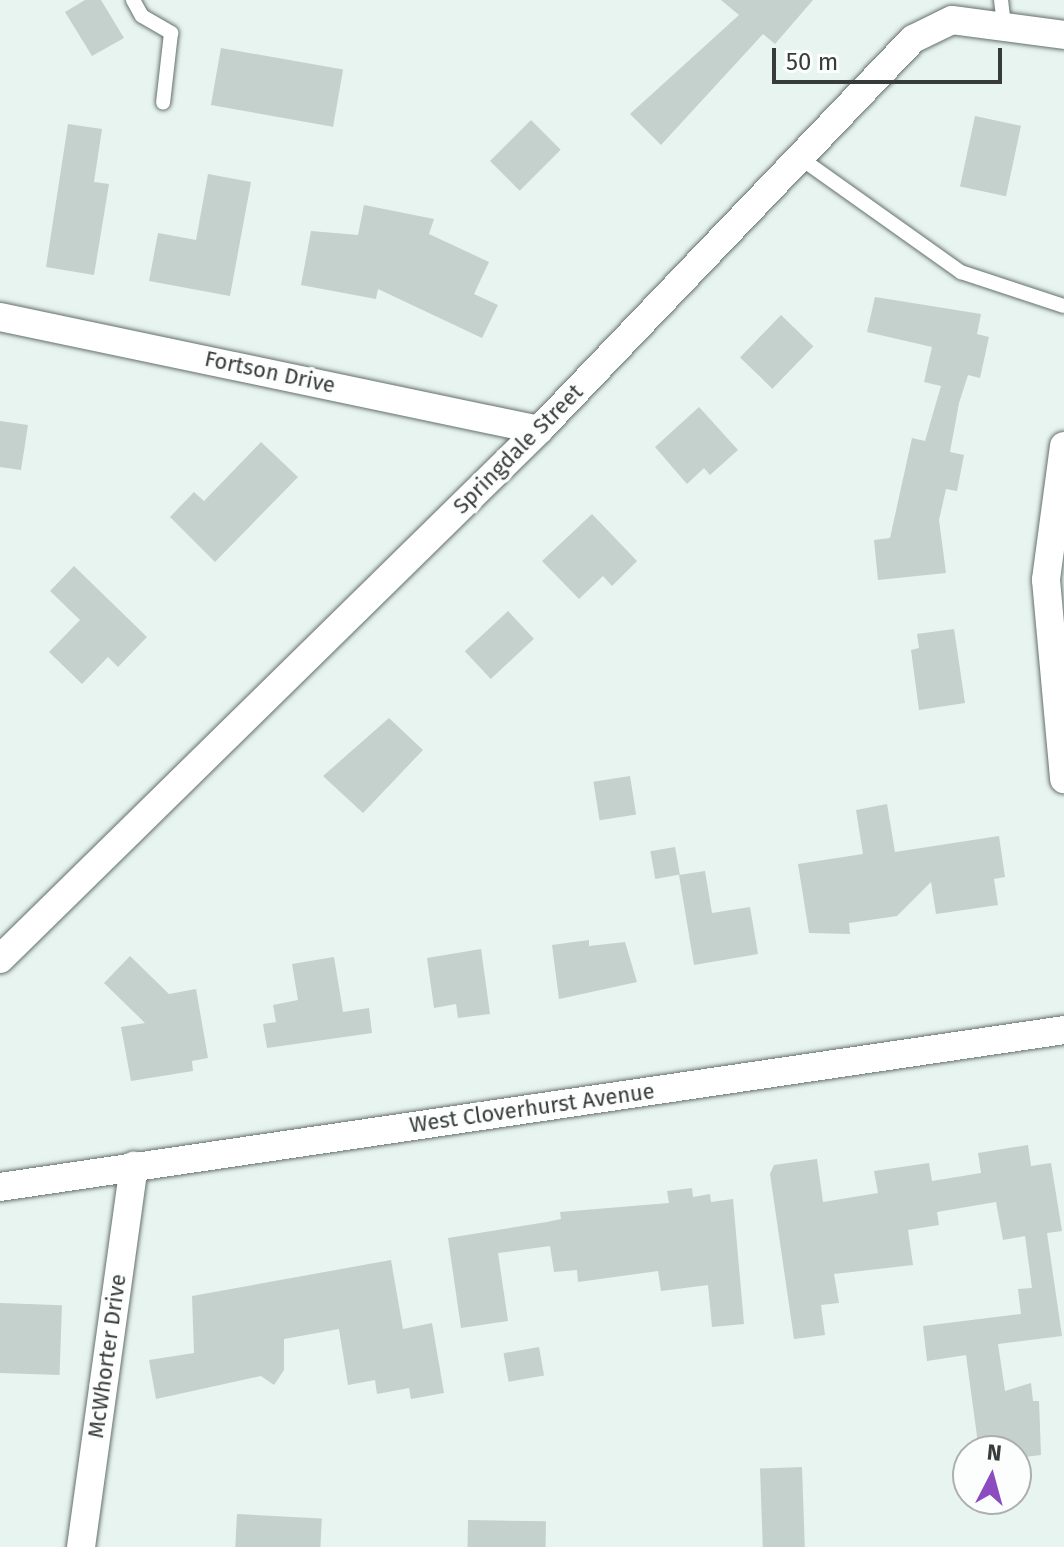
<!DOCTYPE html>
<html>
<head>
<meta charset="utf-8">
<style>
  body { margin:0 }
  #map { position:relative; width:1064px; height:1547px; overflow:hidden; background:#e7f4ef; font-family:"Fira Sans",sans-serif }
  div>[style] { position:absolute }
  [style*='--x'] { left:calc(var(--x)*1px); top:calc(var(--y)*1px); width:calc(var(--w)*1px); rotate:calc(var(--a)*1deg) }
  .building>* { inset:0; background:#c4d1cc; transform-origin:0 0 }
  .roads { filter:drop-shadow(0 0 2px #65706c) drop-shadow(0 0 2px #65706c) }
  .lane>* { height:14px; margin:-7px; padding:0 7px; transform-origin:7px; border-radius:7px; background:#fff }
  .street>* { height:28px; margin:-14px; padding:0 14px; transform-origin:14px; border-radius:14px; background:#fff }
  span { translate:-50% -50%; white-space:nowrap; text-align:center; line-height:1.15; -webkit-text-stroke:7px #fcfefd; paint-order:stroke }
  .street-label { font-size:22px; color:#373c3b }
  .north { position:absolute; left:952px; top:1435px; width:80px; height:80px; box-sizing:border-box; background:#fcfefd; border:2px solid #adb0af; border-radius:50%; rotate:6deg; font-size:22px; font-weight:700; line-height:32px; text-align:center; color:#373c3b }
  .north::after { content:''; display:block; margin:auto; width:28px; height:36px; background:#8b4cc2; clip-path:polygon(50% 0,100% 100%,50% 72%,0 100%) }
  .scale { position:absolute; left:772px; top:48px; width:230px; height:36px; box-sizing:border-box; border:4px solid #373c3b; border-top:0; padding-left:10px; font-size:24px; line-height:28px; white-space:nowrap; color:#373c3b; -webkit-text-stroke:6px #fcfefd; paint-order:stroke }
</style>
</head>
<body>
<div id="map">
  <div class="building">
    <div style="clip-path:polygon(85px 0,101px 0,124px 38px,92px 56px,65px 12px)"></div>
    <div style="clip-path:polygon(721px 0,813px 0,775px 44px,763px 34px,661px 145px,630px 114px,739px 15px)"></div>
    <div style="left:221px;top:48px;width:124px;height:58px;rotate:10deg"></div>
    <div style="left:975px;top:116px;width:47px;height:72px;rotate:12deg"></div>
    <div style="left:531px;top:120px;width:42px;height:58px;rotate:45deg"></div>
    <div style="clip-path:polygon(68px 124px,102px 129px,94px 182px,109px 184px,94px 275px,46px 267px)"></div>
    <div style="clip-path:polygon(208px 174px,251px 182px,230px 296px,149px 281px,158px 233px,196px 240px)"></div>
    <div style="clip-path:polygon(364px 205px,434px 219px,429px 234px,489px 262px,474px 294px,498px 305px,482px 338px,378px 289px,376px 299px,301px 285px,311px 231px,358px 235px)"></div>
    <div style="clip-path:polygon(875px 297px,981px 314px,977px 334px,989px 337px,980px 378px,968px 375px,959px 403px,950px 452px,964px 455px,957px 491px,946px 489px,939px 520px,946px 573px,878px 580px,874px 540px,890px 538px,912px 438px,925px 441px,941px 386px,924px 382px,932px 347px,867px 332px)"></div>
    <div style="left:781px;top:315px;width:45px;height:59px;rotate:44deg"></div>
    <div style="clip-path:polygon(699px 407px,738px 450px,710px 475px,704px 468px,687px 484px,655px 447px)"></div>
    <div style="clip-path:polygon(0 421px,28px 425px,21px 470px,0 467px)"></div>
    <div style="clip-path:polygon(261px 442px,298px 477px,215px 562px,170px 517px,194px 492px,204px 501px)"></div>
    <div style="clip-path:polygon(592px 514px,637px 561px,612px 586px,603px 576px,579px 599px,542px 561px)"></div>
    <div style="clip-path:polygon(74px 566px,147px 637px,118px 667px,108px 657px,82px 684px,49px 652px,80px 620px,50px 591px)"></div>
    <div style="left:508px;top:611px;width:38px;height:59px;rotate:47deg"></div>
    <div style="clip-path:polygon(954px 629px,965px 703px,919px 710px,911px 650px,919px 648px,917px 634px)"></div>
    <div style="clip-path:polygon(389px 718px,423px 750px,363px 813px,323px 776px)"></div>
    <div style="left:630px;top:776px;width:39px;height:37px;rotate:81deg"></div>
    <div style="clip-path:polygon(887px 804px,895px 852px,999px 836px,1005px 877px,994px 879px,998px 905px,936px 914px,931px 882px,897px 916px,849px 923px,850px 934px,809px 933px,798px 864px,863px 854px,856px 810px)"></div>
    <div style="left:675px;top:847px;width:28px;height:25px;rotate:80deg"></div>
    <div style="clip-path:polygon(705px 871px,712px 913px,750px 907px,758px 954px,694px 965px,679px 875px)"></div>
    <div style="clip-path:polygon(589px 940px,589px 946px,625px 942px,637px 982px,559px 999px,552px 945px)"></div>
    <div style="clip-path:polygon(481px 949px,490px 1014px,458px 1018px,456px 1004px,434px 1008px,427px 958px)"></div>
    <div style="clip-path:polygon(130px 956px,169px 994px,196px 989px,208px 1058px,192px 1061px,193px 1071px,131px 1081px,121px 1027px,145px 1023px,104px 983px)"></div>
    <div style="clip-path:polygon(334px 957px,343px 1012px,369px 1008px,372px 1033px,267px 1048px,263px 1024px,276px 1022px,273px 1005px,298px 1000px,292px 964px)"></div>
    <div style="clip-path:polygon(1028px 1145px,1031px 1166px,1051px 1163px,1062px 1231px,1047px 1233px,1062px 1336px,998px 1344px,1005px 1391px,1031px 1383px,1033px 1401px,1039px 1401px,1041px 1455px,1016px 1458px,1016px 1451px,979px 1451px,966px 1355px,927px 1361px,923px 1326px,1021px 1314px,1018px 1289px,1032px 1288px,1025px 1236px,1003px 1240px,996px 1202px,937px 1212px,939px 1225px,908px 1230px,913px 1265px,834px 1274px,839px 1303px,821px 1305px,825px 1335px,794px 1339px,770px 1174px,774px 1165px,817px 1159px,823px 1202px,878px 1193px,874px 1171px,929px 1163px,932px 1181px,981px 1173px,978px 1153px)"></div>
    <div style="clip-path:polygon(692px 1188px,693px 1197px,710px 1194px,711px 1202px,733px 1199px,744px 1324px,712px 1327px,708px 1285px,661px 1291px,658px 1271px,578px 1282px,577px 1270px,554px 1272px,550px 1246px,498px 1253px,508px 1321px,461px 1328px,448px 1238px,547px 1222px,561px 1219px,560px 1212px,669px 1203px,667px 1191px)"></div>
    <div style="clip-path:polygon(391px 1260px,403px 1329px,432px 1323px,444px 1393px,411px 1399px,409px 1388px,377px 1394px,375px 1380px,348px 1385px,339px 1329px,284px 1339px,284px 1370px,274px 1385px,261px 1376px,156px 1399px,149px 1360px,194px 1353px,192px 1296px)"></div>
    <div style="left:0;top:1303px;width:62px;height:70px;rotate:2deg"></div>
    <div style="left:539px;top:1347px;width:29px;height:36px;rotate:80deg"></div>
    <div style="left:802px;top:1467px;width:80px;height:42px;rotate:88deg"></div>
    <div style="left:237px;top:1514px;width:85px;height:33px;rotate:3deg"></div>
    <div style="left:468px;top:1520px;width:78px;height:27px;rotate:1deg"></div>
  </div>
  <div class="roads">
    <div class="lane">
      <div style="--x:133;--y:0;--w:18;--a:61"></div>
      <div style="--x:142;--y:16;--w:34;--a:30"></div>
      <div style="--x:171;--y:33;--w:70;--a:96.5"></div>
      <div style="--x:1001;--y:0;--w:24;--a:83"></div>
      <div style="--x:799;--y:157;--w:199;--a:35.4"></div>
      <div style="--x:961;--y:272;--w:108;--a:18.3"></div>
    </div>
    <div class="street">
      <div style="--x:0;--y:317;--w:551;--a:11.84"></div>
      <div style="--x:1064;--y:446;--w:135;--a:97.7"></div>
      <div style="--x:1046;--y:580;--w:200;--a:84.8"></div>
      <div style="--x:0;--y:959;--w:755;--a:-44.46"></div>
      <div style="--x:539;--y:430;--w:541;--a:-46.27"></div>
      <div style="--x:913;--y:39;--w:43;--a:-26"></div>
      <div style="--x:952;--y:20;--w:113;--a:7.6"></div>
      <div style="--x:0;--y:1187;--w:1076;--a:-8.39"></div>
      <div style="--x:81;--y:1547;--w:385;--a:-82.1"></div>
    </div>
  </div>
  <div class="street-label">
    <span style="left:270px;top:372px;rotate:12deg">Fortson Drive</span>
    <span style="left:518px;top:449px;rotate:-45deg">Springdale Street</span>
    <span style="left:532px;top:1108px;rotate:-8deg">West Cloverhurst Avenue</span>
    <span style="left:107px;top:1356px;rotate:-82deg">McWhorter Drive</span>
  </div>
  <div class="north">N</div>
  <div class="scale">50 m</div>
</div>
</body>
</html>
